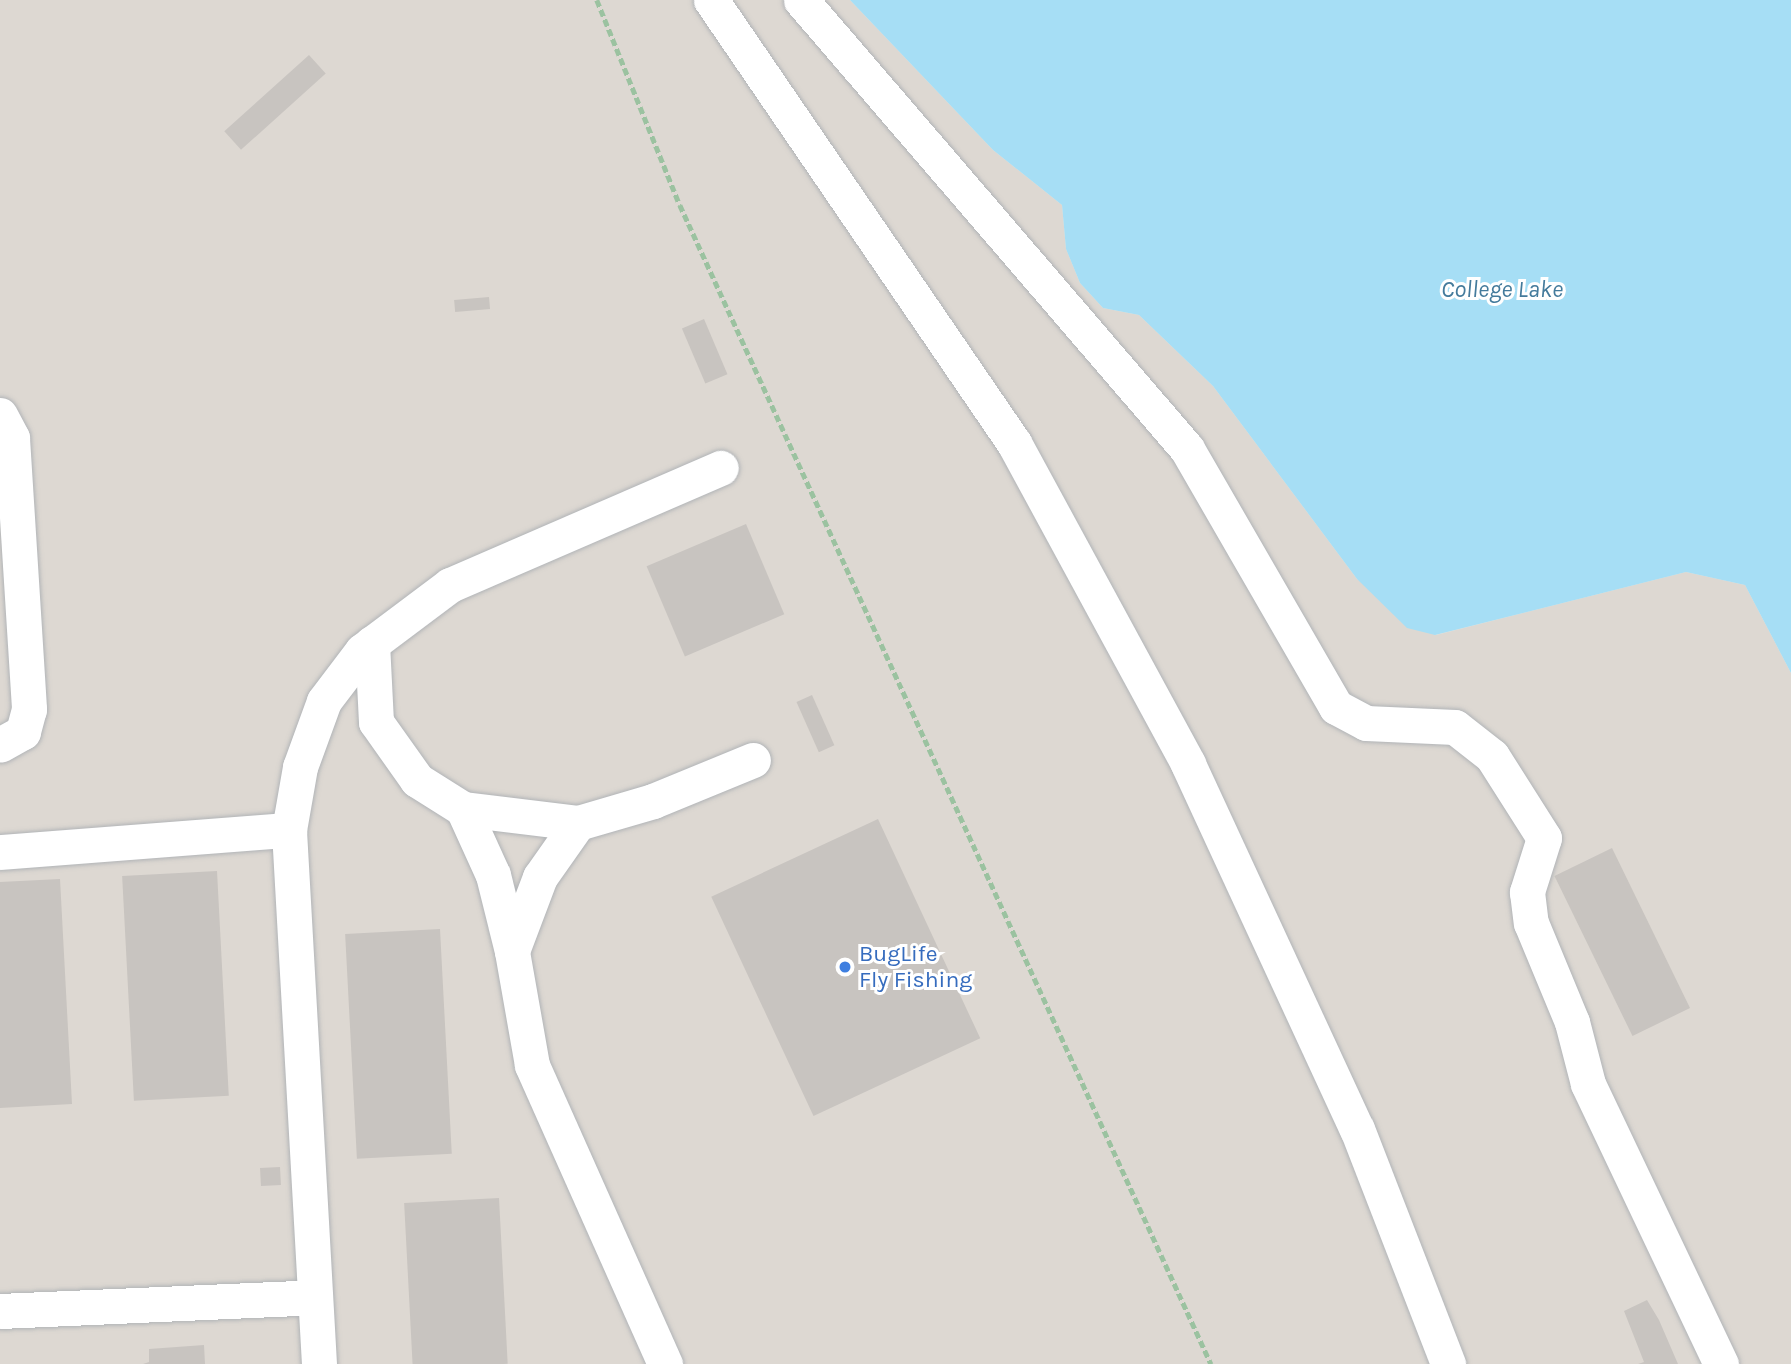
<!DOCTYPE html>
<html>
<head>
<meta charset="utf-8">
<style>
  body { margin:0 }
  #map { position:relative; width:1791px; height:1364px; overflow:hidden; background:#eae7e0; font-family:Karla,sans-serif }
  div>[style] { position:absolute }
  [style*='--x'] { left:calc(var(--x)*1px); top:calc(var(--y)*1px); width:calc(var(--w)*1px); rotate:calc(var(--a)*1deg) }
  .education>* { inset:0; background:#ddd8d2 }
  .water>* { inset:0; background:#a6def5 }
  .building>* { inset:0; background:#c8c4c0; transform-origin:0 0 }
  .path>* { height:4.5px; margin-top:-2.25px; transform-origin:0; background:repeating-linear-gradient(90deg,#9bc2a0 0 7px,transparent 0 10.5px) }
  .roads { filter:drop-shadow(0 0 2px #b1b4b7) drop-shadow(0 0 2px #b1b4b7) }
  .minor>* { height:35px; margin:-17.5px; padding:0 17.5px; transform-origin:17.5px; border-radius:17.5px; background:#fff }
  .dots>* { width:19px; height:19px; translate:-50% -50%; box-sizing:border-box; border:4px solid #fff; border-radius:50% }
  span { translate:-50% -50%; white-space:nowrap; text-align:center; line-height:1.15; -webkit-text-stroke:6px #fff; paint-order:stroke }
  .shop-label { font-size:23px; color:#366cbe }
  .left { translate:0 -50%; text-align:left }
  .water-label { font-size:24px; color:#447b9c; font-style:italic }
</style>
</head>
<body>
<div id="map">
  <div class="education">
    <div style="clip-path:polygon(0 0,850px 0,993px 150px,1062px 205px,1066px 249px,1080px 283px,1103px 308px,1139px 315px,1213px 386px,1357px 579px,1436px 635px,1686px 572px,1745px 585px,1791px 673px,1791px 1364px,0 1364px)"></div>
  </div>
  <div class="water">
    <div style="clip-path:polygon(850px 0,1791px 0,1791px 673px,1745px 585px,1686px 572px,1435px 635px,1407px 628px,1357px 579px,1213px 386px,1139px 315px,1103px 308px,1080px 283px,1066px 249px,1062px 205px,993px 150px)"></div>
  </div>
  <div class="building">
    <div style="left:309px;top:55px;width:25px;height:114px;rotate:48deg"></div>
    <div style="left:489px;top:297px;width:12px;height:35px;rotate:85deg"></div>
    <div style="left:704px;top:319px;width:60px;height:24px;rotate:67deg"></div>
    <div style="left:746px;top:524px;width:98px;height:108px;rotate:67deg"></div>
    <div style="left:812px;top:695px;width:55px;height:17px;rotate:66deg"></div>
    <div style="left:878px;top:819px;width:242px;height:184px;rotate:65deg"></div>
    <div style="left:1612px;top:848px;width:178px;height:64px;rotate:64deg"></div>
    <div style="left:217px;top:871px;width:225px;height:95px;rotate:87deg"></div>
    <div style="clip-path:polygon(60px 879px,72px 1104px,0 1108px,0 882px)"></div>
    <div style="left:440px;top:929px;width:225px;height:95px;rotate:87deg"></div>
    <div style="left:280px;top:1167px;width:18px;height:20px;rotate:87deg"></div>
    <div style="left:499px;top:1198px;width:166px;height:95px;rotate:87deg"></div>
    <div style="clip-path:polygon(1647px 1300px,1659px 1320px,1678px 1364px,1638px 1364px,1644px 1362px,1624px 1311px)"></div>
    <div style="clip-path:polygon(204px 1345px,205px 1364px,143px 1364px,149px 1362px,149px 1349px)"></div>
  </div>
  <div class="path">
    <div style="--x:597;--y:0;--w:221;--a:68"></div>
    <div style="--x:680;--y:205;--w:1275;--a:65.38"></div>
  </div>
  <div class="roads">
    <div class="minor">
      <div style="--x:711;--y:0;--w:537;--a:55.63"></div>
      <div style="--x:1014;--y:443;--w:365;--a:61.5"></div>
      <div style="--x:1188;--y:764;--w:402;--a:65.2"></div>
      <div style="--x:1357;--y:1129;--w:252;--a:68.8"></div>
      <div style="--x:801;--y:0;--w:592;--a:49.31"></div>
      <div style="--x:1187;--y:449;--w:298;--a:60"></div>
      <div style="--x:1336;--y:707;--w:34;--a:28"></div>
      <div style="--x:1366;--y:723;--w:89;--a:2.6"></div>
      <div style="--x:1455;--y:727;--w:47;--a:38.1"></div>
      <div style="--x:1492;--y:756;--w:97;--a:57.6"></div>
      <div style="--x:1544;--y:838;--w:57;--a:107.5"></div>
      <div style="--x:1527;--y:892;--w:31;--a:83"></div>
      <div style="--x:1531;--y:923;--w:107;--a:67.5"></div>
      <div style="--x:1572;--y:1022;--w:64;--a:75.5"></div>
      <div style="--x:1588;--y:1084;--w:310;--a:64.6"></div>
      <div style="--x:0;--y:415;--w:26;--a:62"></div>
      <div style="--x:12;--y:438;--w:272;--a:86.4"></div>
      <div style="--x:29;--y:709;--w:24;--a:105"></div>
      <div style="--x:23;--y:732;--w:26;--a:151"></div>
      <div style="--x:372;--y:643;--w:79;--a:87.1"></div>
      <div style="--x:376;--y:722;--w:71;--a:54.7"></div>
      <div style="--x:417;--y:780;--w:54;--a:32.2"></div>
      <div style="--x:463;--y:809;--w:72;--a:65.6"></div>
      <div style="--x:493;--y:875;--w:78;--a:76"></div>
      <div style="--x:463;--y:809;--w:116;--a:6.9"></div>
      <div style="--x:0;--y:852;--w:290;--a:-4.4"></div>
      <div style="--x:0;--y:1311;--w:315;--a:-2.5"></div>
      <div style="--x:319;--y:1364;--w:535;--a:-93.22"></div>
      <div style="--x:289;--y:830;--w:64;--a:-80.1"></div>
      <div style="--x:300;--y:767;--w:70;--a:-70"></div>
      <div style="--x:324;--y:701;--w:63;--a:-52.8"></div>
      <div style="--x:362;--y:651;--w:110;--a:-36.9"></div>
      <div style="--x:450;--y:585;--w:295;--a:-23.4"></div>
      <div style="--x:665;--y:1364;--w:327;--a:-114"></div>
      <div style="--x:532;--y:1065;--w:116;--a:-100"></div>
      <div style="--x:512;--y:951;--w:79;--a:-69.3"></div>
      <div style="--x:540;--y:877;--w:66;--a:-54.9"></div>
      <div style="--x:578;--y:823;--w:78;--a:-16.3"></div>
      <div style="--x:653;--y:801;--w:108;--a:-22.3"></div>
    </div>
  </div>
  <div class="dots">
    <div style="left:845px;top:967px;background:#3f7fe0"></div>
  </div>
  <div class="shop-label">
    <span class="left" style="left:859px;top:967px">BugLife<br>Fly Fishing</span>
  </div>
  <div class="water-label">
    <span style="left:1502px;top:290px">College Lake</span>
  </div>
</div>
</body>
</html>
